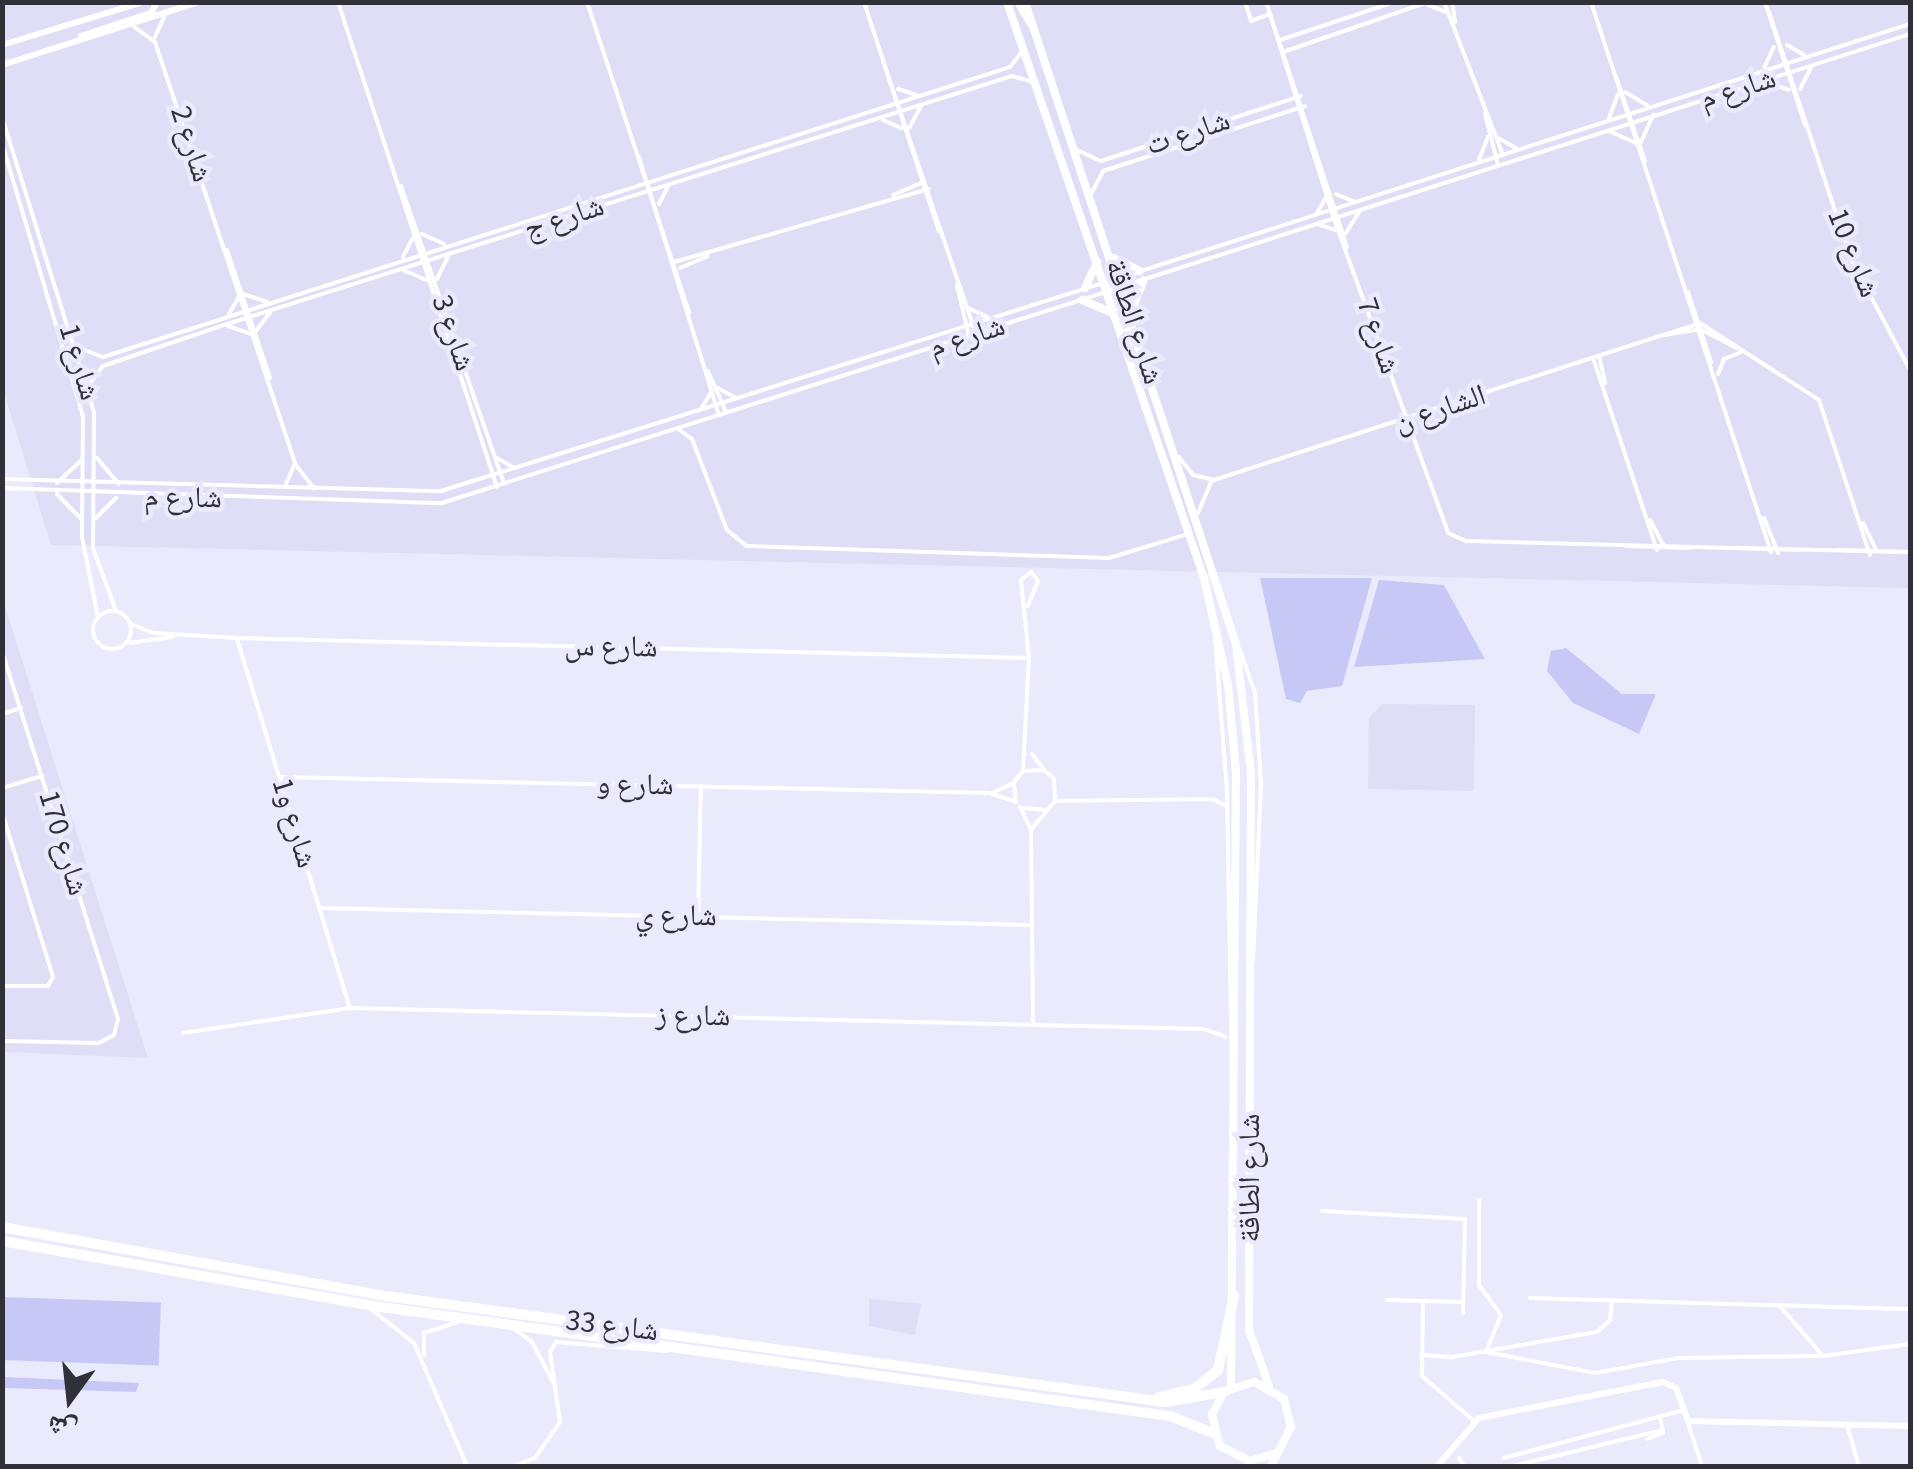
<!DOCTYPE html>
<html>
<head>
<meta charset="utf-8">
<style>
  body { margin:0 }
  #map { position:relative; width:1913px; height:1469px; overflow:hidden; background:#eaeafd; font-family:"Source Sans 3","Noto Naskh Arabic",sans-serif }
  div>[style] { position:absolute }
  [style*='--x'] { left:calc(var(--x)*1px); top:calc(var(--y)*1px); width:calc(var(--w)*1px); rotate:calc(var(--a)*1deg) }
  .built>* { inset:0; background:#dedef7 }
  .green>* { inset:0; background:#c8c8f6; transform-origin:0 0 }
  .street>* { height:4px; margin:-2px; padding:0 2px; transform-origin:2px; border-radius:2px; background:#fff }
  .street>.ring { margin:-2px; padding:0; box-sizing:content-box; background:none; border:4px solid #fff; border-radius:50% }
  .secondary>* { height:6px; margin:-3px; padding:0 3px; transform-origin:3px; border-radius:3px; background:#fff }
  .primary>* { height:8px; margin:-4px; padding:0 4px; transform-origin:4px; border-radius:4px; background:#fff }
  .highway>* { height:10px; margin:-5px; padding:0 5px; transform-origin:5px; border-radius:5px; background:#fff }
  span { translate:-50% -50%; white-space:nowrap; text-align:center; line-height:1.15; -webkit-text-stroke:9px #eaeafd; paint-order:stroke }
  .street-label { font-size:30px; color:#303039 }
  .frame { position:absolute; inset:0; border:5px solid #303039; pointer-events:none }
  .north { position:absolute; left:20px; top:1349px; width:100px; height:100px; -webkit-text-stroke:8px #eaeafd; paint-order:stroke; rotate:195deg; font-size:28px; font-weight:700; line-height:40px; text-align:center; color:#303039 }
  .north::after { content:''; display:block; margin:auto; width:35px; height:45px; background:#303039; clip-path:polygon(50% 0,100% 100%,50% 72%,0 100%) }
</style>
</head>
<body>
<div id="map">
  <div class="built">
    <div style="clip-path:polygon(2px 3px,1910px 3px,1910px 588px,51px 545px,3px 389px)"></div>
    <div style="clip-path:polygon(3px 600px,148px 1058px,3px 1052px)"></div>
    <div style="clip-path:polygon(1382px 704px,1475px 705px,1474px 791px,1368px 789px,1369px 718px)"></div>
    <div style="clip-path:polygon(869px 1299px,921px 1304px,915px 1335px,869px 1326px)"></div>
  </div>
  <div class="green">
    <div style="clip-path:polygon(1260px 578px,1372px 578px,1342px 686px,1307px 691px,1300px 703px,1286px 699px)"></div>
    <div style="clip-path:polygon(1379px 580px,1444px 585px,1485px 659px,1354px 667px)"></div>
    <div style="clip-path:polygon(1566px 648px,1622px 694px,1656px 694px,1639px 734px,1573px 703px,1547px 671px,1551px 651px)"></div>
    <div style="left:3px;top:1297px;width:158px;height:63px;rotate:2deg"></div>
    <div style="clip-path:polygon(3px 1377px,139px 1383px,136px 1392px,3px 1388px)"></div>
  </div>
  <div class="street">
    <div style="--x:338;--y:2;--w:510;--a:71.85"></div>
    <div style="--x:587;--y:2;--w:327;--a:71.8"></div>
    <div style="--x:864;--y:2;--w:241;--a:71.9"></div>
    <div style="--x:1245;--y:2;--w:20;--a:72"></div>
    <div style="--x:1251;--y:21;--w:20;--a:-20"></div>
    <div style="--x:1266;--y:2;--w:258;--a:71.7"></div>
    <div style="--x:1444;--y:2;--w:161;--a:68.9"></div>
    <div style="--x:1452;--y:2;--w:20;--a:81"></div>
    <div style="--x:1591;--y:2;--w:579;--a:71.88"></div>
    <div style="--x:1765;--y:2;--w:129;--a:72"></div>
    <div style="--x:1428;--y:5;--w:19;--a:21"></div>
    <div style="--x:1769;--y:12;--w:262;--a:71.6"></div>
    <div style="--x:1852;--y:261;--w:123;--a:62"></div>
    <div style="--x:1270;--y:14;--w:215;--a:72.7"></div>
    <div style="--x:1334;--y:219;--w:334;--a:70"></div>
    <div style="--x:1448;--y:533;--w:20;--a:24"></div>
    <div style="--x:1466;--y:541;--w:334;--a:1.5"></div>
    <div style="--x:133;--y:26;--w:27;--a:36"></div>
    <div style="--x:155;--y:42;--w:445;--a:71.6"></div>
    <div style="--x:295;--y:464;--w:31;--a:52"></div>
    <div style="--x:155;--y:37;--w:24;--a:-66"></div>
    <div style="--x:1280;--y:40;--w:120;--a:-18.4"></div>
    <div style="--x:1787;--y:45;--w:20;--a:30"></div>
    <div style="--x:1286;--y:51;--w:150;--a:-19"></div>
    <div style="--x:883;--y:61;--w:288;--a:71.2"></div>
    <div style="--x:1764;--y:68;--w:23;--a:-65"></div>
    <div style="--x:1616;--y:77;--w:89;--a:71"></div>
    <div style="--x:1766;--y:82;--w:24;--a:19"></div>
    <div style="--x:898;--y:89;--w:20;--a:18"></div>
    <div style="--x:1800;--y:89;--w:25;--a:-63"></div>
    <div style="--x:1625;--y:92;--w:26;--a:31"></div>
    <div style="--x:1485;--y:114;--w:53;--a:75.7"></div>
    <div style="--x:2;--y:117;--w:309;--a:72.7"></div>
    <div style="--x:94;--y:412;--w:136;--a:90.4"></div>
    <div style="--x:93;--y:548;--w:67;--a:69.9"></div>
    <div style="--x:1609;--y:118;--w:25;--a:-69"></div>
    <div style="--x:883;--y:120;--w:20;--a:24"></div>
    <div style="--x:909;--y:128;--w:25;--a:-61"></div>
    <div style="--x:1609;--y:131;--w:30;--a:24"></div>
    <div style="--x:1498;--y:138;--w:21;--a:29"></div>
    <div style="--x:1641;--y:142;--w:30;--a:-66"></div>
    <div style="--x:2;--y:143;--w:285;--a:73.5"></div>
    <div style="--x:83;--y:416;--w:121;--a:90.5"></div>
    <div style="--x:82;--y:537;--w:82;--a:78.7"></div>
    <div style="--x:1077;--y:150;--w:26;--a:25"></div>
    <div style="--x:1101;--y:161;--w:210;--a:-18"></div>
    <div style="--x:639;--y:157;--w:270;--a:72.8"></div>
    <div style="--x:1479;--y:160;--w:25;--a:-69"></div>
    <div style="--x:401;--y:186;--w:315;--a:70.9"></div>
    <div style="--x:1091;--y:194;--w:26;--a:-62"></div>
    <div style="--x:1103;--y:171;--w:212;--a:-17.8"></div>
    <div style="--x:1336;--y:194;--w:21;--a:23"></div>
    <div style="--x:893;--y:195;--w:30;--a:-23"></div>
    <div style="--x:659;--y:204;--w:20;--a:-63"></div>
    <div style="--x:1317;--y:213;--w:20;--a:-60"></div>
    <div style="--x:1320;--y:225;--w:20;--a:18"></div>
    <div style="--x:1346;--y:233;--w:25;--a:-58"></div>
    <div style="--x:422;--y:234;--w:24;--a:24"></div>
    <div style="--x:227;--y:250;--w:135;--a:71.4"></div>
    <div style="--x:403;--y:257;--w:20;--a:-63"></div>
    <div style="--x:674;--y:262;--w:265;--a:-16"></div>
    <div style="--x:680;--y:268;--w:30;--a:-23"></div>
    <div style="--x:403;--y:270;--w:25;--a:23"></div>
    <div style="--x:1119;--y:278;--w:831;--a:-17.8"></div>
    <div style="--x:437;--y:279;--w:25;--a:-64"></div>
    <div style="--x:957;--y:285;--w:53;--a:77"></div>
    <div style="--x:1120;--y:287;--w:830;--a:-17.76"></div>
    <div style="--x:1688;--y:292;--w:74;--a:71.8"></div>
    <div style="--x:243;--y:294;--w:25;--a:18"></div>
    <div style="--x:968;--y:308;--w:21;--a:25"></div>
    <div style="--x:229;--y:314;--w:20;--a:-60"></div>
    <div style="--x:228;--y:326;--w:24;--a:19"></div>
    <div style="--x:256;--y:331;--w:25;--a:-53"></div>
    <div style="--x:1664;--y:335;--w:38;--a:-18"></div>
    <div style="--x:1700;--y:323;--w:142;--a:32.9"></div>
    <div style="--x:1819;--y:400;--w:163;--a:71.8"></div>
    <div style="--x:74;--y:346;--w:31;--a:21"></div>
    <div style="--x:103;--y:357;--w:952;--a:-17.73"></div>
    <div style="--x:1010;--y:67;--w:18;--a:-52"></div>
    <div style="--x:1599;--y:356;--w:28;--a:77"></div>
    <div style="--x:1593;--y:358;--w:202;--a:71.6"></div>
    <div style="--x:708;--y:371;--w:45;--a:66.3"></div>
    <div style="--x:1718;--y:374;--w:16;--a:-68"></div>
    <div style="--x:1724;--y:359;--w:18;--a:-22"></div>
    <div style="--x:87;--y:387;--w:26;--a:-53"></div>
    <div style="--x:103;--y:366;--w:128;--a:-18.7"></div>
    <div style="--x:224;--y:325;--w:826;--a:-17.54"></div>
    <div style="--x:1012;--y:76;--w:22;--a:16"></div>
    <div style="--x:718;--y:388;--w:21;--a:29"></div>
    <div style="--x:701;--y:409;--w:21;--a:-59"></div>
    <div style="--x:678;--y:429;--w:17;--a:36"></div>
    <div style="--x:692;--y:439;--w:97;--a:69"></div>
    <div style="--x:727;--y:530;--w:26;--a:39"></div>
    <div style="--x:747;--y:546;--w:362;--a:1.9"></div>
    <div style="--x:1109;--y:558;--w:83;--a:-16.9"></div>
    <div style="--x:1179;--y:457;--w:23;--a:52"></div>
    <div style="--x:1193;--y:475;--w:22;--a:13"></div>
    <div style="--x:1214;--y:480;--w:473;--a:-17.9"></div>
    <div style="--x:1664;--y:335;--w:36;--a:-9"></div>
    <div style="--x:1700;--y:329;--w:42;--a:27.2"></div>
    <div style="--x:97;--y:458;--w:34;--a:50"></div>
    <div style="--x:497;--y:458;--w:20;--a:30"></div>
    <div style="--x:2;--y:479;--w:439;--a:1.6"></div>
    <div style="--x:441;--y:491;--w:691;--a:-17.44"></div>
    <div style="--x:57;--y:483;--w:34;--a:-43"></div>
    <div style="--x:285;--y:486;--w:24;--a:-66"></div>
    <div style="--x:2;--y:488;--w:440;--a:2"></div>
    <div style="--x:442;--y:503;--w:697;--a:-17.63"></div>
    <div style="--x:57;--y:494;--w:35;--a:46"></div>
    <div style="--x:1198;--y:513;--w:34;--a:-67"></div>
    <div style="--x:1764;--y:518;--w:38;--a:68"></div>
    <div style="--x:95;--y:519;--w:30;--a:-45"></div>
    <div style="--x:1650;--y:520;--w:30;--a:62"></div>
    <div style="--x:1863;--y:523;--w:30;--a:64"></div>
    <div style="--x:1626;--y:546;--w:64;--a:1.8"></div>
    <div style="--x:1736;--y:548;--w:174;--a:1.3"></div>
    <div style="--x:1838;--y:550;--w:70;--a:1.6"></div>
    <div class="ring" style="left:93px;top:611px;width:34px;height:34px"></div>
    <div style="--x:130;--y:624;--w:25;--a:21"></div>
    <div style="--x:153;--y:633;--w:84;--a:3.4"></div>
    <div style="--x:237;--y:638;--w:792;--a:1.45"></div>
    <div style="--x:1215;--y:638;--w:154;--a:85.5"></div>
    <div style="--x:1227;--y:792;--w:299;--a:89"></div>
    <div style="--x:237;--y:639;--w:386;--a:73"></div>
    <div style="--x:128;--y:643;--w:45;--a:-7.6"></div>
    <div style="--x:1240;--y:650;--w:46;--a:70.8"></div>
    <div style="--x:1255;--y:693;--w:91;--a:86.2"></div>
    <div style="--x:1261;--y:784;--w:177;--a:92.6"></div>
    <div style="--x:2;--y:651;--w:386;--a:72.5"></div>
    <div style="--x:118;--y:1019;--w:16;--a:104"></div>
    <div style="--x:114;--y:1035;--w:17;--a:152"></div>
    <div style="--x:99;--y:1043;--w:97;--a:-178.8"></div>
    <div style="--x:2;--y:714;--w:20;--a:-18"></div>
    <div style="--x:1032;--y:754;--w:20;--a:53"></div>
    <div style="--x:1023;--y:771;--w:113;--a:-87"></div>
    <div style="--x:1029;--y:658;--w:78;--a:-95.9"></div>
    <div style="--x:1021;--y:580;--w:13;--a:-39"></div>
    <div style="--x:1031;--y:572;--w:11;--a:52"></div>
    <div style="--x:1038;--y:581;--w:27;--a:112"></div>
    <div style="--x:280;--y:777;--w:709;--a:1.29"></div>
    <div style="--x:989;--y:793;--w:28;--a:18"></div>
    <div style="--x:2;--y:788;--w:42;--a:-16.7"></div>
    <div style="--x:994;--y:792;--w:20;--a:-24"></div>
    <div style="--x:1055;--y:801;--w:157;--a:-0.7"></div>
    <div style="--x:1212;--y:799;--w:17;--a:25"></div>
    <div style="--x:1016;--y:802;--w:20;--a:-96"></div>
    <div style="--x:1014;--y:782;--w:14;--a:-51"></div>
    <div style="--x:1023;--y:771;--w:21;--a:-3"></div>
    <div style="--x:1044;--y:770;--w:13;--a:42"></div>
    <div style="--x:1054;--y:779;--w:22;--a:87"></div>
    <div style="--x:1055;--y:801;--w:38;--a:130"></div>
    <div style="--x:1020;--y:807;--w:25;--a:64"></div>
    <div style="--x:1031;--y:830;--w:195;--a:89.4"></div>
    <div style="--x:1022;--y:808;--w:24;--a:5"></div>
    <div style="--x:2;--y:812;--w:173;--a:72.8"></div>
    <div style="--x:53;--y:977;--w:10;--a:119"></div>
    <div style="--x:48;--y:986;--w:46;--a:180"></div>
    <div style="--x:320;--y:908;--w:712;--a:1.37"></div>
    <div style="--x:698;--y:916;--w:130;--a:-88.7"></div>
    <div style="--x:183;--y:1033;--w:169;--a:-8.5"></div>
    <div style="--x:350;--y:1008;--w:854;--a:1.41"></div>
    <div style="--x:1204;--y:1029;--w:23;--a:20"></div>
    <div style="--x:1479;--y:1200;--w:85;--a:90"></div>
    <div style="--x:1479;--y:1285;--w:37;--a:54"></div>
    <div style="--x:1501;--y:1315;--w:40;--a:112"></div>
    <div style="--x:1486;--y:1352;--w:111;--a:10.9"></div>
    <div style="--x:1595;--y:1373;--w:84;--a:-10.2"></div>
    <div style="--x:1678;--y:1358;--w:145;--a:-0.8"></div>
    <div style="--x:1823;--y:1356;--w:88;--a:-7.9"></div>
    <div style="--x:1322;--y:1211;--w:143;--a:3.2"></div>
    <div style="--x:1465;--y:1219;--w:94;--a:91.2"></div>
    <div style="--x:1530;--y:1298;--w:380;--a:1.7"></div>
    <div style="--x:1387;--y:1300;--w:75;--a:1.5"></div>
    <div style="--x:1423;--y:1301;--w:75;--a:90.8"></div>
    <div style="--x:1422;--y:1376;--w:69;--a:40.9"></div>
    <div style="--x:1779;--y:1305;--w:67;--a:49.2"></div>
    <div style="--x:371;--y:1309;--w:55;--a:38.3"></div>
    <div style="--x:414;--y:1343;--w:134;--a:66.7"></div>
    <div style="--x:514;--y:1329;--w:22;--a:36"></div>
    <div style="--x:532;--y:1342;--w:45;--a:62.3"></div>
    <div style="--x:424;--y:1355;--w:22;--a:-90"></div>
    <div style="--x:424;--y:1333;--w:36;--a:-18"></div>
    <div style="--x:1421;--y:1355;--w:31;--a:4"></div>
    <div style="--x:1452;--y:1357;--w:147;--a:-9.8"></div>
    <div style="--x:1597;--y:1332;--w:18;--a:-43"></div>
    <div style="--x:1610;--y:1320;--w:20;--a:-84"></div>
    <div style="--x:1688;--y:1423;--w:45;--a:72"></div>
    <div style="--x:1847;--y:1425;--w:43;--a:73.7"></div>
    <div style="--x:1647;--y:1439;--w:17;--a:-21"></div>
    <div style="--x:1663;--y:1433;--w:17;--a:-100"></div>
    <div style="--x:1459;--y:1458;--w:9;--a:58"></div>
    <div style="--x:1504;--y:1458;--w:186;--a:-14.9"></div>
    <div style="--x:514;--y:1466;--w:22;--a:-21"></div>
    <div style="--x:535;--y:1458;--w:44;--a:-55.2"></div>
    <div style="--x:560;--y:1422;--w:71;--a:-98.1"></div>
    <div style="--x:550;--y:1352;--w:12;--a:-59"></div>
    <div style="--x:556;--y:1342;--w:111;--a:4.6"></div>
    <div style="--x:1513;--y:1466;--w:154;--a:-13.5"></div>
  </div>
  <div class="secondary">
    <div style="--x:81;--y:36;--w:74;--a:-18.2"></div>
    <div style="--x:151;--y:13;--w:13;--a:-61"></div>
    <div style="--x:2;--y:45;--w:147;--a:-17"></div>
    <div style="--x:2;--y:65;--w:206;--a:-17.8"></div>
    <div style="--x:1437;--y:1466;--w:64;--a:-48.8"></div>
    <div style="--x:1479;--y:1418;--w:187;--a:-11.1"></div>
    <div style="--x:1663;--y:1382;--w:14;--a:25"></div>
    <div style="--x:1676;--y:1388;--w:35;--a:70"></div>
    <div style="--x:1688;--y:1421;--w:222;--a:1.3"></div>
  </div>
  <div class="primary">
    <div style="--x:1007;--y:2;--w:609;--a:71.12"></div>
    <div style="--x:1204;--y:578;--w:110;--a:77.4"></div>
    <div style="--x:1228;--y:685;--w:87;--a:84.7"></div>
    <div style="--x:1236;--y:772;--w:615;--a:90.47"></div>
    <div style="--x:1018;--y:2;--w:27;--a:59"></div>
    <div style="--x:1025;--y:2;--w:676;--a:71.81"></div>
    <div style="--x:1236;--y:644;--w:130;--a:83.4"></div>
    <div style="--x:1251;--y:773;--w:557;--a:90.21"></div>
    <div style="--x:1249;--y:1330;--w:59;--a:70.3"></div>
    <div style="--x:1114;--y:258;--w:29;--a:27"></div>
    <div style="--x:1107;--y:282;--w:99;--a:66.3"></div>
    <div style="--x:1085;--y:288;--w:29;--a:-65"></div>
    <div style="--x:1082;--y:300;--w:34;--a:23"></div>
    <div style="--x:1132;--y:309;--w:31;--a:-68"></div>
    <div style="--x:1271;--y:1466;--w:44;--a:-62.9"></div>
    <div style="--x:1291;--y:1427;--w:29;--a:-104"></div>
    <div style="--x:1284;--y:1399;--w:34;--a:-150"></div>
    <div style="--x:1254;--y:1382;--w:32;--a:162"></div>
    <div style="--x:1224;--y:1392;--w:26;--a:118"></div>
    <div style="--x:1212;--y:1415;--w:32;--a:76"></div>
    <div style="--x:1220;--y:1446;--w:34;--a:27"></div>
    <div style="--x:1250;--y:1461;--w:27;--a:-17"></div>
  </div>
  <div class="highway">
    <div style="--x:2;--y:1227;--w:390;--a:10.2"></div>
    <div style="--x:386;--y:1296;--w:786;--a:7.75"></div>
    <div style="--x:1165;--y:1402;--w:60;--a:-9.6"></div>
    <div style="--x:2;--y:1241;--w:378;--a:9.9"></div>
    <div style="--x:374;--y:1306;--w:804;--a:7.87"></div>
    <div style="--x:1170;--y:1416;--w:46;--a:21.6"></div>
    <div style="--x:1159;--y:1397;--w:36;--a:-13"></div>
    <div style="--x:1194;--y:1389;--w:31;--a:-38"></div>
    <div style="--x:1218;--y:1370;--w:76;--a:-77.8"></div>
  </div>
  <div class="street-label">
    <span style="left:1738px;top:89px;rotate:-17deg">شارع م</span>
    <span style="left:1188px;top:133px;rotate:-18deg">شارع ت</span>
    <span style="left:191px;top:144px;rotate:72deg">شارع 2</span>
    <span style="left:564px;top:218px;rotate:-18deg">شارع ج</span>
    <span style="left:1853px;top:253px;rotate:68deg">شارع 10</span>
    <span style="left:1134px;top:322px;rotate:72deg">شارع الطاقة</span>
    <span style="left:453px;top:333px;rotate:71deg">شارع 3</span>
    <span style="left:1378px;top:336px;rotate:71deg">شارع 7</span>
    <span style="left:967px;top:337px;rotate:-18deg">شارع م</span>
    <span style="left:79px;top:362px;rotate:73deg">شارع 1</span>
    <span style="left:1440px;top:409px;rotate:-18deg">الشارع ن</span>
    <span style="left:183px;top:498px;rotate:1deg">شارع م</span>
    <span style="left:611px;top:647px;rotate:1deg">شارع س</span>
    <span style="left:635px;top:785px;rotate:1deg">شارع و</span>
    <span style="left:294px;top:823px;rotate:73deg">شارع و1</span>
    <span style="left:63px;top:843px;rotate:73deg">شارع 170</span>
    <span style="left:676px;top:916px;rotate:1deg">شارع ي</span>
    <span style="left:693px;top:1016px;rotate:1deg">شارع ز</span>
    <span style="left:1250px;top:1178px;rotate:-90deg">شارع الطاقة</span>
    <span style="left:612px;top:1326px;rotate:7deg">شارع 33</span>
  </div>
  <div class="frame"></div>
  <div class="north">ش</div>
</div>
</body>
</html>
